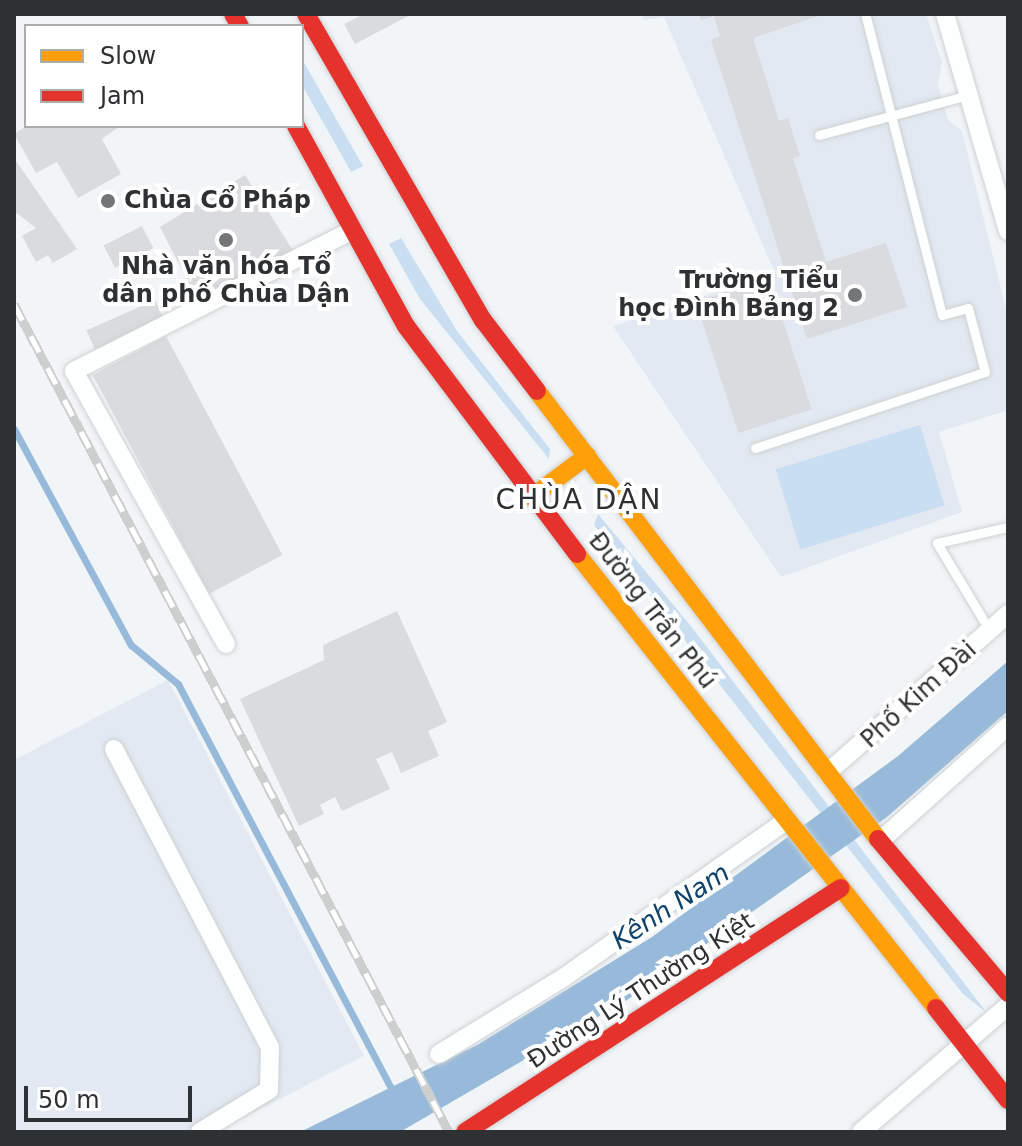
<!DOCTYPE html>
<html>
<head>
<meta charset="utf-8">
<style>
  body { margin:0 }
  #map { position:relative; width:1022px; height:1146px; overflow:hidden; background:#f2f5f8; font-family:"DejaVu Sans",sans-serif }
  div>[style] { position:absolute }
  [style*='--x'] { left:calc(var(--x)*1px); top:calc(var(--y)*1px); width:calc(var(--w)*1px); rotate:calc(var(--a)*1deg) }
  .built>* { inset:0; background:#e2e9f2 }
  .green>* { inset:0; background:#cadef2; transform-origin:0 0 }
  .water>* { inset:0; background:#98bada }
  .stream>* { height:7px; margin:-3.5px; padding:0 3.5px; transform-origin:3.5px; border-radius:3.5px; background:#98bada }
  .building>* { inset:0; background:#d9dbde; transform-origin:0 0 }
  .roads { filter:drop-shadow(0 0 2px #ced1d4) drop-shadow(0 0 2px #ced1d4) }
  .lane>* { height:9px; margin:-4.5px; padding:0 4.5px; transform-origin:4.5px; border-radius:4.5px; background:#fdfefe }
  .street>* { height:18px; margin:-9px; padding:0 9px; transform-origin:9px; border-radius:9px; background:#fdfefe }
  .slow>* { height:18px; margin:-9px; padding:0 9px; transform-origin:9px; border-radius:9px; background:#ff9f0a }
  .jam>* { height:18px; margin:-9px; padding:0 9px; transform-origin:9px; border-radius:9px; background:#e5322d }
  .rail>* { height:9px; margin-top:-4.5px; transform-origin:0; background:repeating-linear-gradient(90deg,#fff 0 18px,#cdcece 0 36px); box-sizing:border-box; border-block:2px solid #cdcece }
  .dots>* { width:22px; height:22px; translate:-50% -50%; box-sizing:border-box; border:4px solid #fff; border-radius:50% }
  span { translate:-50% -50%; white-space:nowrap; text-align:center; line-height:1.15; -webkit-text-stroke:8px #fff; paint-order:stroke }
  .poi-label { font-size:24px; color:#2e3133; font-weight:700 }
  .left { translate:0 -50%; text-align:left }
  .right { translate:-100% -50%; text-align:right }
  .street-label { font-size:24px; color:#2e3133 }
  .water-label { font-size:26px; color:#0d426c; font-style:italic }
  .quarter-label { font-size:28px; color:#2e3133; letter-spacing:2px }
  .frame { position:absolute; inset:0; border:16px solid #2e3133; pointer-events:none }
  .legend { position:absolute; left:24px; top:24px; width:280px; height:104px; box-sizing:border-box; background:#fff; border:2px solid #abadad; margin:0; padding:10px 14px; list-style:none; font-size:24px; color:#2e3133 }
  .legend li { display:flex; align-items:center; gap:16px; height:40px }
  .legend b { width:40px; border:2px solid #abadad }
  .scale { position:absolute; left:24px; top:1086px; width:168px; height:36px; box-sizing:border-box; border:4px solid #2e3133; border-top:0; padding-left:10px; font-size:24px; line-height:28px; white-space:nowrap; color:#2e3133; -webkit-text-stroke:6px #fff; paint-order:stroke }
</style>
</head>
<body>
<div id="map">
  <div class="built">
    <div style="clip-path:polygon(642px 14px,926px 14px,942px 62px,938px 84px,948px 120px,962px 131px,1008px 317px,1008px 410px,939px 432px,962px 512px,781px 577px,613px 326px,775px 273px,664px 17px,643px 20px)"></div>
    <div style="clip-path:polygon(168px 680px,364px 1056px,215px 1132px,14px 1132px,14px 760px)"></div>
  </div>
  <div class="green">
    <div style="clip-path:polygon(302px 59px,363px 166px,351px 172px,302px 85px)"></div>
    <div style="clip-path:polygon(401px 238px,457px 331px,550px 449px,549px 459px,420px 299px,389px 244px)"></div>
    <div style="left:920px;top:425px;width:84px;height:151px;rotate:73deg"></div>
    <div style="clip-path:polygon(598px 514px,690px 625px,987px 1013px,963px 994px,594px 525px)"></div>
  </div>
  <div class="water">
    <div style="clip-path:polygon(1008px 661px,1008px 711px,887px 817px,627px 1000px,400px 1132px,300px 1132px,477px 1045px,652px 937px,898px 756px)"></div>
  </div>
  <div class="stream">
    <div style="--x:14;--y:429;--w:246;--a:61.6"></div>
    <div style="--x:131;--y:645;--w:61;--a:39.7"></div>
    <div style="--x:178;--y:684;--w:463;--a:62.2"></div>
  </div>
  <div class="building">
    <div style="clip-path:polygon(364px 14px,412px 14px,355px 44px,344px 24px)"></div>
    <div style="clip-path:polygon(699px 14px,824px 14px,753px 38px,779px 121px,788px 118px,800px 156px,793px 158px,826px 262px,886px 243px,907px 307px,807px 339px,711px 40px,720px 36px,714px 16px,701px 20px)"></div>
    <div style="clip-path:polygon(27px 126px,120px 126px,102px 139px,121px 174px,78px 198px,57px 162px,36px 173px,14px 134px)"></div>
    <div style="clip-path:polygon(14px 158px,77px 249px,53px 263px,48px 255px,36px 262px,22px 236px,36px 228px,14px 211px)"></div>
    <div style="clip-path:polygon(245px 175px,294px 252px,198px 301px,160px 227px)"></div>
    <div style="left:142px;top:226px;width:25px;height:43px;rotate:63deg"></div>
    <div style="left:769px;top:278px;width:138px;height:77px;rotate:72deg"></div>
    <div style="left:155px;top:300px;width:22px;height:75px;rotate:66deg"></div>
    <div style="left:166px;top:336px;width:248px;height:83px;rotate:62deg"></div>
    <div style="clip-path:polygon(397px 611px,447px 722px,428px 731px,439px 756px,401px 773px,392px 752px,376px 759px,390px 789px,342px 811px,335px 797px,320px 805px,324px 814px,299px 826px,240px 699px,324px 660px,323px 645px)"></div>
  </div>
  <div class="roads">
    <div class="lane">
      <div style="--x:819;--y:135;--w:154;--a:-15"></div>
      <div style="--x:755;--y:448;--w:242;--a:-18.3"></div>
      <div style="--x:985;--y:372;--w:66;--a:-104.9"></div>
      <div style="--x:968;--y:308;--w:27;--a:165"></div>
      <div style="--x:942;--y:315;--w:311;--a:-104.3"></div>
      <div style="--x:990;--y:631;--w:103;--a:-121.1"></div>
      <div style="--x:937;--y:543;--w:73;--a:-12.7"></div>
    </div>
    <div class="street">
      <div style="--x:945;--y:14;--w:226;--a:73.8"></div>
      <div style="--x:226;--y:644;--w:312;--a:-119.1"></div>
      <div style="--x:74;--y:371;--w:313;--a:-26.8"></div>
      <div style="--x:114;--y:749;--w:336;--a:62.4"></div>
      <div style="--x:270;--y:1047;--w:43;--a:91.3"></div>
      <div style="--x:269;--y:1090;--w:81;--a:148.7"></div>
      <div style="--x:827;--y:773;--w:241;--a:-41.3"></div>
      <div style="--x:880;--y:841;--w:172;--a:-41.9"></div>
      <div style="--x:439;--y:1054;--w:145;--a:-31.5"></div>
      <div style="--x:563;--y:978;--w:274;--a:-35.2"></div>
      <div style="--x:861;--y:1132;--w:194;--a:-40.6"></div>
    </div>
    <div class="slow">
      <div style="--x:537;--y:391;--w:563;--a:52.72"></div>
      <div style="--x:532;--y:497;--w:69;--a:-36.7"></div>
      <div style="--x:577;--y:554;--w:579;--a:51.66"></div>
    </div>
    <div class="jam">
      <div style="--x:233;--y:14;--w:14;--a:60"></div>
      <div style="--x:306;--y:14;--w:354;--a:60"></div>
      <div style="--x:483;--y:320;--w:89;--a:52.7"></div>
      <div style="--x:296;--y:126;--w:228;--a:61.2"></div>
      <div style="--x:406;--y:326;--w:285;--a:53.1"></div>
      <div style="--x:878;--y:839;--w:202;--a:49.8"></div>
      <div style="--x:936;--y:1008;--w:117;--a:52"></div>
      <div style="--x:465;--y:1132;--w:448;--a:-33"></div>
    </div>
  </div>
  <div class="rail">
    <div style="--x:14;--y:304;--w:935;--a:62.28"></div>
  </div>
  <div class="dots">
    <div style="left:108px;top:201px;background:#737678"></div>
    <div style="left:226px;top:240px;background:#737678"></div>
    <div style="left:855px;top:295px;background:#737678"></div>
  </div>
  <div class="poi-label">
    <span class="left" style="left:124px;top:201px">Chùa Cổ Pháp</span>
    <span style="left:226px;top:281px">Nhà văn hóa Tổ<br>dân phố Chùa Dận</span>
    <span class="right" style="left:839px;top:295px">Trường Tiểu<br>học Đình Bảng 2</span>
  </div>
  <div class="street-label">
    <span style="left:652px;top:611px;rotate:52deg">Đường Trần Phú</span>
    <span style="left:919px;top:695px;rotate:-42deg">Phố Kim Đài</span>
    <span style="left:641px;top:991px;rotate:-33deg">Đường Lý Thường Kiệt</span>
  </div>
  <div class="water-label">
    <span style="left:671px;top:907px;rotate:-33deg">Kênh Nam</span>
  </div>
  <div class="quarter-label">
    <span style="left:579px;top:500px">CHÙA DẬN</span>
  </div>
  <div class="frame"></div>
  <ul class="legend">
  <li><b style="height:10px;background:#ff9f0a"></b>Slow</li>
  <li><b style="height:10px;background:#e5322d"></b>Jam</li>
  </ul>
  <div class="scale">50 m</div>
</div>
</body>
</html>
